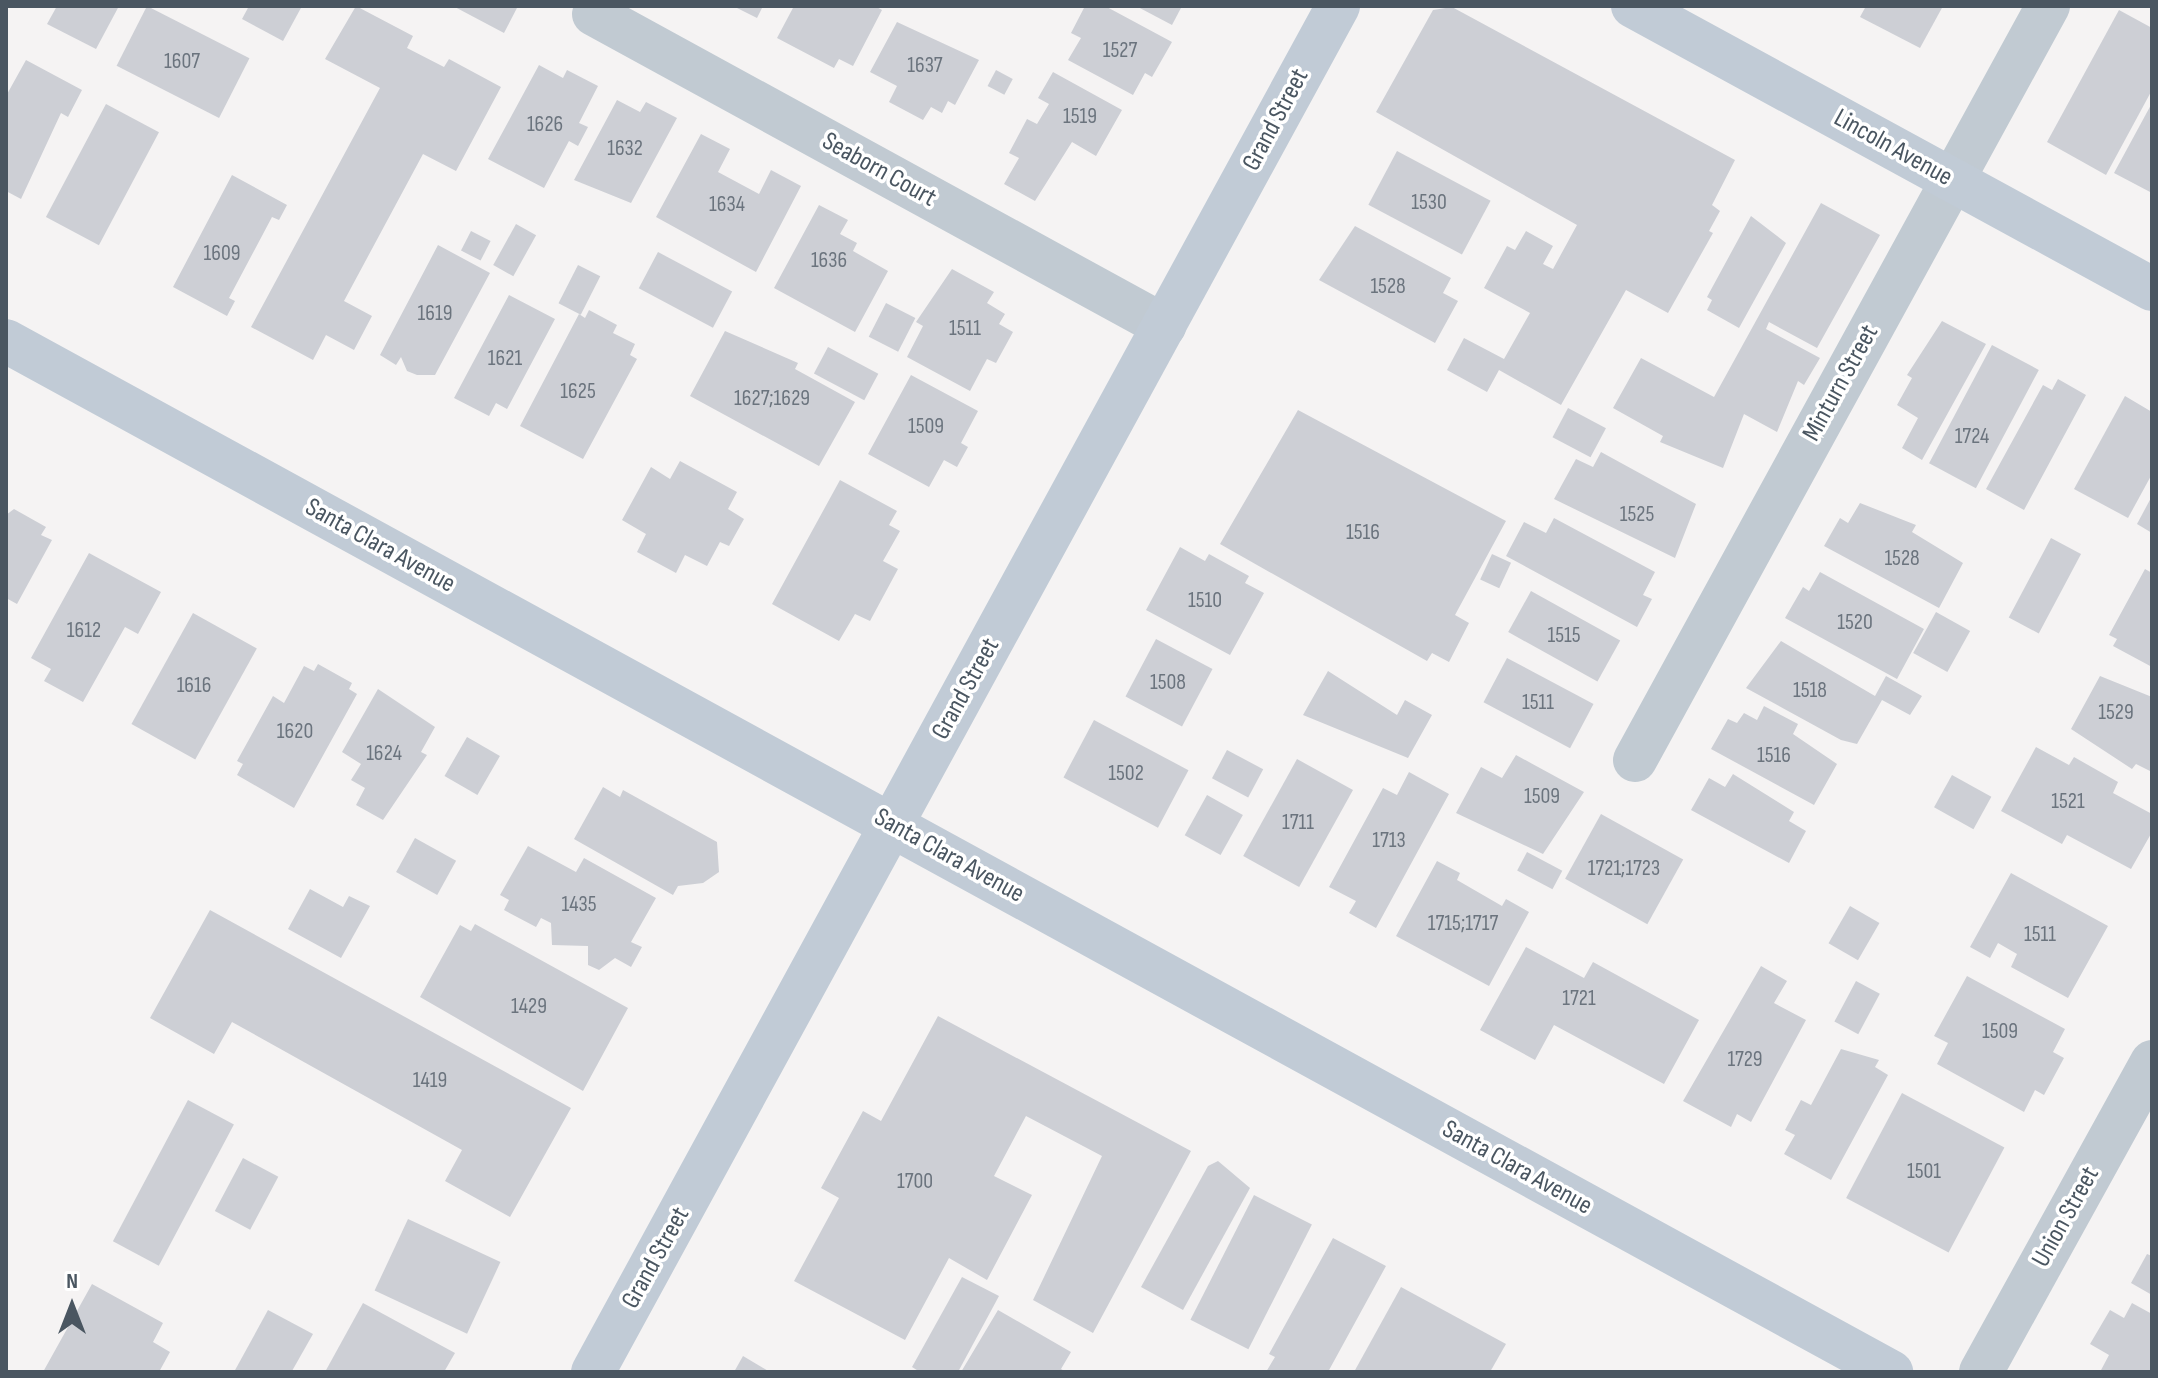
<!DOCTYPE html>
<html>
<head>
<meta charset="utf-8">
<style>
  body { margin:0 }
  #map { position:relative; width:2158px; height:1378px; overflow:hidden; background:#f5f3f3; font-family:"Sofia Sans Condensed",sans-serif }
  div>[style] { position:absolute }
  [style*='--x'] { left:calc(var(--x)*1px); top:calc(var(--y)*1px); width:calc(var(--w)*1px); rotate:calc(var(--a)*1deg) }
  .building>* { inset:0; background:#cdcfd5; transform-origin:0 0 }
  .street>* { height:44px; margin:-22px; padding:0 22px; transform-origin:22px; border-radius:22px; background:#c1cad2 }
  .secondary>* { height:44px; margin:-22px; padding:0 22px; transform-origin:22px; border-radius:22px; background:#c1cbd6 }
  span { translate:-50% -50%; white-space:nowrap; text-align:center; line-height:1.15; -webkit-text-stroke:7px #fff; paint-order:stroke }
  .number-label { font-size:22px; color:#6b747e }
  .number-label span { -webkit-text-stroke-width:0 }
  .street-label { font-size:26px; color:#4a5661 }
  .frame { position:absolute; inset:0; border:8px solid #4a5661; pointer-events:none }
  .north { position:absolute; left:32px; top:1266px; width:80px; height:80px; -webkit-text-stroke:6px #fff; paint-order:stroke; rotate:0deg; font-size:22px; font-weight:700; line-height:32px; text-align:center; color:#4a5661 }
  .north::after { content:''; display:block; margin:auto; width:28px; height:36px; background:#4a5661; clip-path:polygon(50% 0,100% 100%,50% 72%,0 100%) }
</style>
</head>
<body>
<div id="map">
  <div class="building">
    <div style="clip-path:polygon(57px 6px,119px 6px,96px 49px,47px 24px)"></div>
    <div style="left:147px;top:6px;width:115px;height:67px;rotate:27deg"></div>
    <div style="clip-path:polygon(249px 6px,302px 6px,283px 41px,242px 19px)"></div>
    <div style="clip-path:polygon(356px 6px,413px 36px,407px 48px,444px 67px,449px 59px,501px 87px,456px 171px,423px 154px,344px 301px,372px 316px,354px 350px,326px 335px,313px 360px,251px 327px,380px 88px,325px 59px)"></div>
    <div style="clip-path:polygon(453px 6px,518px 6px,504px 33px)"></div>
    <div style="clip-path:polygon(733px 6px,763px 6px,757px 18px)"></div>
    <div style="clip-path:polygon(794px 6px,875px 6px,882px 10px,853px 66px,839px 59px,834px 68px,777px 38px)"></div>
    <div style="clip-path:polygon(1085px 6px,1105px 6px,1172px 42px,1152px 77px,1145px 73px,1133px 95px,1068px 60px,1081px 38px,1071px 33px)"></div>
    <div style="clip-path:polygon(1136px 6px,1182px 6px,1172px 25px)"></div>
    <div style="clip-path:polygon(1866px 6px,1943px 6px,1920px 48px,1860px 17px)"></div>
    <div style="clip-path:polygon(1452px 7px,1735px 160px,1712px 205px,1720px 211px,1709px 231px,1713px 233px,1668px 313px,1626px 290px,1561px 405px,1499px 370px,1487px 392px,1447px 370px,1464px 338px,1504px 359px,1530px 313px,1484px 288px,1507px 246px,1515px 250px,1526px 231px,1553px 246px,1543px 264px,1553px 269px,1577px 225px,1376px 112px,1433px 10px)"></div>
    <div style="clip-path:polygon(2119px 10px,2152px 28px,2152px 90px,2106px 175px,2047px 142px)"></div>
    <div style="clip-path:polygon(897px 22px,979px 60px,955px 105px,948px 101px,942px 113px,931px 107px,923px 120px,889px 102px,897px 86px,870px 72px)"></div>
    <div style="clip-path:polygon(26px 60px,82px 90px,68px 117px,61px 113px,21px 199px,6px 191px,6px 96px)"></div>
    <div style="clip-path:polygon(539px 65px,563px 78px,567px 70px,598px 86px,579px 123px,588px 127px,578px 146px,569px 141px,544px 188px,488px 159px)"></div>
    <div style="left:996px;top:70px;width:19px;height:18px;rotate:28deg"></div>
    <div style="clip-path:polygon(1053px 72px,1122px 110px,1096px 156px,1072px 142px,1035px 201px,1004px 184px,1019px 158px,1009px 153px,1027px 119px,1037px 124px,1049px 104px,1038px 98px)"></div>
    <div style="clip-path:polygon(617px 100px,640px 112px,646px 102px,677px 118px,631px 203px,574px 180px)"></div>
    <div style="clip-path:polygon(2152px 103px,2152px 193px,2114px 173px)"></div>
    <div style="left:106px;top:104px;width:60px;height:128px;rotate:28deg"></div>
    <div style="clip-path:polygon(701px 134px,730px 149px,718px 172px,759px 194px,771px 170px,801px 186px,756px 272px,656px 217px)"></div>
    <div style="left:1397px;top:151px;width:106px;height:61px;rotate:28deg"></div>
    <div style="clip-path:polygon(232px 175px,287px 205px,279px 220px,272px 217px,229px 298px,235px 301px,227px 316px,173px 287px)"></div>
    <div style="clip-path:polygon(1821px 203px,1880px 235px,1817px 348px,1769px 322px,1766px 329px,1820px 358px,1804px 385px,1798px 381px,1777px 432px,1744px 414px,1723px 468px,1660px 442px,1663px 436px,1613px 408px,1641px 358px,1714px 397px)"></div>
    <div style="clip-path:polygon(819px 205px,848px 220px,840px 234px,857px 243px,853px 251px,888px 271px,855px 332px,774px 288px)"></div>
    <div style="clip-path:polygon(1751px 216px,1786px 243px,1739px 328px,1707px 310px,1712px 300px,1707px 297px)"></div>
    <div style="left:516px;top:224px;width:23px;height:47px;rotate:29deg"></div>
    <div style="clip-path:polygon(1355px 226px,1451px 278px,1443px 293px,1458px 301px,1435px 343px,1319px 280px)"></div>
    <div style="left:471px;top:231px;width:22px;height:22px;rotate:27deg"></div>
    <div style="clip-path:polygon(438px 245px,490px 273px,435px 375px,417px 375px,407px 371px,401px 357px,396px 365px,380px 355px)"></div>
    <div style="left:658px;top:252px;width:84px;height:41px;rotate:28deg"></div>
    <div style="left:578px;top:265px;width:25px;height:43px;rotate:27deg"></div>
    <div style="clip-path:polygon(952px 269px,994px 292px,987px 303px,1005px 314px,999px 324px,1013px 332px,996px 363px,987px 359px,970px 391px,907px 357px,923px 326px,916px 322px)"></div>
    <div style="clip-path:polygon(509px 295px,555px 319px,507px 409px,496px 403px,489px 416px,454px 398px)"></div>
    <div style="left:886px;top:303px;width:33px;height:38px;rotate:27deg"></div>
    <div style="clip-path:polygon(589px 310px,617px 325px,613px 333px,635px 344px,630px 355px,637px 359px,583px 459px,520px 426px,579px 314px,585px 318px)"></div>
    <div style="clip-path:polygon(1942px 321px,1986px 344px,1922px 460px,1902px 448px,1918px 418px,1897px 405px,1912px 378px,1907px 375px)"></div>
    <div style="clip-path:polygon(725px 331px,798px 363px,795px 369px,855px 402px,819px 466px,690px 396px)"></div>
    <div style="left:1992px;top:345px;width:53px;height:134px;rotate:28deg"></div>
    <div style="left:828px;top:347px;width:57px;height:30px;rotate:28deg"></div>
    <div style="clip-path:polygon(911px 375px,978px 411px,961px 443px,968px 447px,957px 467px,944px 460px,929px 487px,868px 454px)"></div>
    <div style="clip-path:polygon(2058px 379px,2086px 395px,2024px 510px,1986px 489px,2043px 385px,2052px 390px)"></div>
    <div style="clip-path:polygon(2125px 396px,2152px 412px,2152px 474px,2128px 518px,2074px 489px)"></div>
    <div style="left:1568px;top:408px;width:43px;height:33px;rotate:28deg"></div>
    <div style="clip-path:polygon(1298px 410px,1506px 521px,1455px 615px,1469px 623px,1449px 662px,1432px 653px,1427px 661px,1220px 544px)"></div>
    <div style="clip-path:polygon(1601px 452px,1696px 504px,1675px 558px,1554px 499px,1576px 459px,1593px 467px)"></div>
    <div style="clip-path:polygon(680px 461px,737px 492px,728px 509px,744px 519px,729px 546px,720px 542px,707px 566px,685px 555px,676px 573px,637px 552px,646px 534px,622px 520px,651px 467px,670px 479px)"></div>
    <div style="clip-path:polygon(840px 480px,897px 511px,889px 525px,900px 531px,883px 561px,898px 569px,870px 621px,855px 614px,839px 641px,772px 604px)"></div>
    <div style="clip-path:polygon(2152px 496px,2152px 533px,2137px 524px)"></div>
    <div style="clip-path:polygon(1860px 503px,1916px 525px,1912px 532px,1963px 563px,1939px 608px,1824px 546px,1840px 518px,1848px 523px)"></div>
    <div style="clip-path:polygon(14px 509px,46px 527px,41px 535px,52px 540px,17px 604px,6px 598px,6px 515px)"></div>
    <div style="clip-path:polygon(1554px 518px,1655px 572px,1643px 595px,1652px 599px,1637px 627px,1506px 556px,1524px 522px,1546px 533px)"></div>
    <div style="left:2051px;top:538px;width:34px;height:90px;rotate:28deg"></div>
    <div style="clip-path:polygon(1180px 547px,1205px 561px,1209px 554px,1249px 576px,1245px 583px,1264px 593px,1230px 655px,1146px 610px)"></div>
    <div style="clip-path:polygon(89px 553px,161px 592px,138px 634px,125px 627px,83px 702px,44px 681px,51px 669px,31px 658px)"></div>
    <div style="left:1492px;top:554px;width:21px;height:28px;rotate:25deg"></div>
    <div style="clip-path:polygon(2145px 569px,2152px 573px,2152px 667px,2113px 646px,2117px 639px,2109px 635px)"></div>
    <div style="clip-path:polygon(1820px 572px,1924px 629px,1897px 679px,1785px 618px,1803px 587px,1809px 591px)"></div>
    <div style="left:1531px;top:591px;width:102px;height:47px;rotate:29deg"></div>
    <div style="left:1936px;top:612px;width:39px;height:47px;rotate:29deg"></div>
    <div style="left:193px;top:613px;width:73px;height:127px;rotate:29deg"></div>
    <div style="left:1156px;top:639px;width:64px;height:65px;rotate:28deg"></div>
    <div style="clip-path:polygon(1781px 641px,1875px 696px,1886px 676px,1922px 696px,1910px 715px,1882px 700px,1857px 744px,1841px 740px,1746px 688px)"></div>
    <div style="left:1507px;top:658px;width:98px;height:50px;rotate:28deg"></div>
    <div style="clip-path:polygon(318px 664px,352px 683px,349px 689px,357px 694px,294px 808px,237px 775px,243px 764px,237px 761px,273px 696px,284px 703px,304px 666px,314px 671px)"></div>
    <div style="clip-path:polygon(1328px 671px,1397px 715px,1405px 700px,1432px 715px,1408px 758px,1303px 715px)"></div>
    <div style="clip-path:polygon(2100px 676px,2152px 697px,2152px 772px,2136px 764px,2132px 769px,2071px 729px)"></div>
    <div style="clip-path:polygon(378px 689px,435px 727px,421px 752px,427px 755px,383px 820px,356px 805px,365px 788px,351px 780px,361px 764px,342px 752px)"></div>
    <div style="clip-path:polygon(1764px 706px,1798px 724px,1793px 734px,1837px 764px,1814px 805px,1711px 749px,1728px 719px,1737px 723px,1744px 713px,1757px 720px)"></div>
    <div style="left:1094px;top:720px;width:107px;height:65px;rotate:28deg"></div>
    <div style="left:467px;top:737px;width:38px;height:45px;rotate:30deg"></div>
    <div style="clip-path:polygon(2036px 747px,2069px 765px,2074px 757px,2118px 782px,2113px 793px,2152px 814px,2152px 832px,2131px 869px,2067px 835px,2062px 844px,2001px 811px)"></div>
    <div style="left:1227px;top:750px;width:41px;height:32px;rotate:28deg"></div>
    <div style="clip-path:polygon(1516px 755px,1584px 792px,1543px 854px,1456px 813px,1481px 767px,1502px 778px)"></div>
    <div style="left:1297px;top:759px;width:64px;height:111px;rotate:29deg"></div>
    <div style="clip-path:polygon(1409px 772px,1449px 794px,1376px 928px,1349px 913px,1356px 901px,1329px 887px,1383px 788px,1397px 795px)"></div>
    <div style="clip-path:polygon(1733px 774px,1794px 812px,1789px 821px,1806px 831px,1789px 863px,1691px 810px,1709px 778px,1725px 787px)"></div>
    <div style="left:1952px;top:775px;width:45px;height:37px;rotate:29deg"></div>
    <div style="clip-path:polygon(603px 787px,620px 797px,623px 790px,717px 842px,719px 872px,703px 883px,678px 886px,673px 895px,574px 839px)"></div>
    <div style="left:1207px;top:795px;width:41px;height:46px;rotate:29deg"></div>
    <div style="left:1601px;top:814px;width:94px;height:74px;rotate:29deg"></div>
    <div style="left:415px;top:838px;width:47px;height:39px;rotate:29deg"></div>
    <div style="clip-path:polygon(528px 846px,576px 872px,584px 858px,656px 898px,631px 942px,642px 947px,631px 967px,615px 958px,599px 970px,588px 965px,588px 946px,552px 945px,551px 923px,541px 918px,536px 927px,504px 910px,509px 900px,500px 895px)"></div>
    <div style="left:1527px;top:852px;width:40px;height:21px;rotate:28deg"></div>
    <div style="clip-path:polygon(1437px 861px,1460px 873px,1457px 880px,1502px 906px,1506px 899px,1529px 912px,1489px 986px,1396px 936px)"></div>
    <div style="clip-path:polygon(2011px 873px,2108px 926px,2068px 998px,2011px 967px,2017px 954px,1998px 943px,1990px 958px,1970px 947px)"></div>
    <div style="clip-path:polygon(310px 889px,343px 907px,349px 896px,370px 906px,341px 958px,288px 929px)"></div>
    <div style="left:1850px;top:906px;width:34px;height:43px;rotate:30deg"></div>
    <div style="clip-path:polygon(210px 910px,571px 1108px,510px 1217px,445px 1181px,462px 1150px,232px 1022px,214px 1054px,150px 1018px)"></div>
    <div style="clip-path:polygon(475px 924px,628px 1008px,583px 1091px,420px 997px,460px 925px,471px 931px)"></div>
    <div style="clip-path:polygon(1526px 947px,1584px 978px,1593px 962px,1699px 1020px,1664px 1084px,1554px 1025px,1535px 1060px,1480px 1030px)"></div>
    <div style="clip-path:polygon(1761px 966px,1787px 981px,1774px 1003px,1806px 1020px,1751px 1122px,1737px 1114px,1731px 1127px,1683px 1101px)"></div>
    <div style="clip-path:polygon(1967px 976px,2065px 1029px,2053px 1052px,2064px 1058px,2044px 1095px,2035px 1090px,2024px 1112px,1937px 1064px,1948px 1043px,1934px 1036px)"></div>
    <div style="left:1856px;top:981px;width:27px;height:46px;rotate:28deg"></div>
    <div style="clip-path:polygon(938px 1016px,1191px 1151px,1093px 1333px,1033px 1300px,1102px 1156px,1026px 1116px,994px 1176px,1032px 1195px,987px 1280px,949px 1258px,905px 1340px,794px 1281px,839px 1198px,821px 1188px,863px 1111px,881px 1121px)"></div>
    <div style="clip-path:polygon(1841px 1049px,1879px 1060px,1875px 1067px,1888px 1075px,1831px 1180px,1784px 1154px,1795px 1135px,1785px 1130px,1801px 1100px,1811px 1105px)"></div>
    <div style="left:1902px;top:1093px;width:116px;height:119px;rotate:28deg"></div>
    <div style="left:188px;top:1100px;width:52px;height:160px;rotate:28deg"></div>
    <div style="left:243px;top:1158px;width:40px;height:60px;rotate:28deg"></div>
    <div style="clip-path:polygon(1218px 1161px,1250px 1188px,1183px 1310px,1141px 1287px,1208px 1166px)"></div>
    <div style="left:1254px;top:1195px;width:65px;height:140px;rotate:27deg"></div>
    <div style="left:408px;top:1219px;width:102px;height:79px;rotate:25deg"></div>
    <div style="clip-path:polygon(1333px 1238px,1386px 1266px,1328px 1372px,1266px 1372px,1275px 1357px,1269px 1354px)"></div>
    <div style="clip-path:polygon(2147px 1254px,2152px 1256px,2152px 1295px,2131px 1283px)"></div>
    <div style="clip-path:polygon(962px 1277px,999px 1296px,958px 1372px,920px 1372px,912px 1367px)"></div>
    <div style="clip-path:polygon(92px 1284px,163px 1323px,153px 1342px,170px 1352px,159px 1372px,43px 1372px)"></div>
    <div style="clip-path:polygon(1401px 1287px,1506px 1344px,1490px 1372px,1354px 1372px)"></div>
    <div style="clip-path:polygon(363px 1303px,455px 1353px,444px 1372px,325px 1372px)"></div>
    <div style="clip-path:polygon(2132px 1303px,2152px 1314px,2152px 1372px,2100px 1372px,2109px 1355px,2090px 1344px,2110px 1310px,2124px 1318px)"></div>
    <div style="clip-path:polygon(268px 1310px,313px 1334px,292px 1371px,234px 1372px)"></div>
    <div style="clip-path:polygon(998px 1310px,1071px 1352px,1061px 1369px,1066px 1372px,961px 1372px)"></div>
    <div style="clip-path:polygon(743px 1356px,770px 1372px,734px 1372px)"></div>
  </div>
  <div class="street">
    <div style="--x:594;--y:14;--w:650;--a:28.69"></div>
    <div style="--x:1635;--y:760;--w:860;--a:-61.29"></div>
    <div style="--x:1981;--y:1372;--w:354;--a:-61.1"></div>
  </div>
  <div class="secondary">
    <div style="--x:1633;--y:6;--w:591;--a:28.6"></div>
    <div style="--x:6;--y:341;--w:2149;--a:28.68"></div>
    <div style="--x:593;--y:1372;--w:1556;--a:-61.39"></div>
  </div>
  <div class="number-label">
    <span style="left:1120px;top:51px">1527</span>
    <span style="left:182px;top:62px">1607</span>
    <span style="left:925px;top:66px">1637</span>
    <span style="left:1080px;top:117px">1519</span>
    <span style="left:545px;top:125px">1626</span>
    <span style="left:625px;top:149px">1632</span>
    <span style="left:1429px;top:203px">1530</span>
    <span style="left:727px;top:205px">1634</span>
    <span style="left:222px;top:254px">1609</span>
    <span style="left:829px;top:261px">1636</span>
    <span style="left:1388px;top:287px">1528</span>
    <span style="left:435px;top:314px">1619</span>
    <span style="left:965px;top:329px">1511</span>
    <span style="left:505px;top:359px">1621</span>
    <span style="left:578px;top:392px">1625</span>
    <span style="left:772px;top:399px">1627;1629</span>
    <span style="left:926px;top:427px">1509</span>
    <span style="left:1972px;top:437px">1724</span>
    <span style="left:1637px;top:515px">1525</span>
    <span style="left:1363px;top:533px">1516</span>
    <span style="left:1902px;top:559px">1528</span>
    <span style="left:1205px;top:601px">1510</span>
    <span style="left:1855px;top:623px">1520</span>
    <span style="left:84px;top:631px">1612</span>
    <span style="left:1564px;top:636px">1515</span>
    <span style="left:1168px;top:683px">1508</span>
    <span style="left:194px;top:686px">1616</span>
    <span style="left:1810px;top:691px">1518</span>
    <span style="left:1538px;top:703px">1511</span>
    <span style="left:2116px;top:713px">1529</span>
    <span style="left:295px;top:732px">1620</span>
    <span style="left:384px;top:754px">1624</span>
    <span style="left:1774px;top:756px">1516</span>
    <span style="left:1126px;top:774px">1502</span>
    <span style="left:1542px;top:797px">1509</span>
    <span style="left:2068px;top:802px">1521</span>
    <span style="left:1298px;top:823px">1711</span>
    <span style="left:1389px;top:841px">1713</span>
    <span style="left:1624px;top:869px">1721;1723</span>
    <span style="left:579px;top:905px">1435</span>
    <span style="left:1463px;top:924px">1715;1717</span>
    <span style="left:2040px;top:935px">1511</span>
    <span style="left:1579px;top:999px">1721</span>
    <span style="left:529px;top:1007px">1429</span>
    <span style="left:2000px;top:1032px">1509</span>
    <span style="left:1745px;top:1060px">1729</span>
    <span style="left:430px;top:1081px">1419</span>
    <span style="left:1924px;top:1172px">1501</span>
    <span style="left:915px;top:1182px">1700</span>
  </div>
  <div class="street-label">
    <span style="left:1276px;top:120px;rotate:-62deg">Grand Street</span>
    <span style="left:1893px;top:148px;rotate:29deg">Lincoln Avenue</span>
    <span style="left:879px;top:170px;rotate:29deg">Seaborn Court</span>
    <span style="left:1841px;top:383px;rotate:-61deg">Minturn Street</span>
    <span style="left:380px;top:546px;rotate:29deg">Santa Clara Avenue</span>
    <span style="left:966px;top:689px;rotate:-61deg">Grand Street</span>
    <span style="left:949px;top:856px;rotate:29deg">Santa Clara Avenue</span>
    <span style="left:1517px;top:1168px;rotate:29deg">Santa Clara Avenue</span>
    <span style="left:2066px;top:1217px;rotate:-61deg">Union Street</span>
    <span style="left:656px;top:1258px;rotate:-61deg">Grand Street</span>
  </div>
  <div class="frame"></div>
  <div class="north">N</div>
</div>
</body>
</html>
